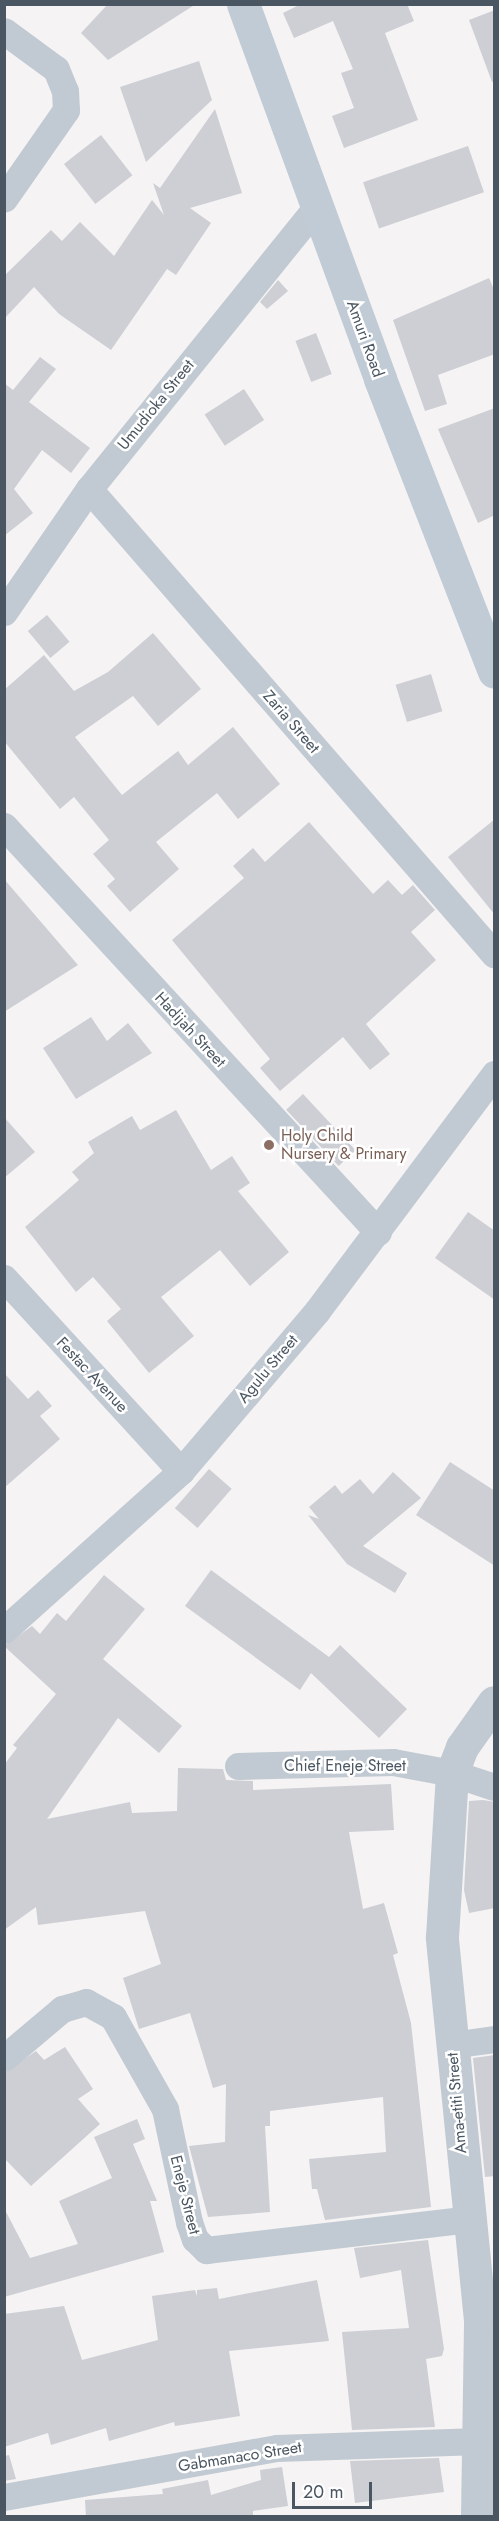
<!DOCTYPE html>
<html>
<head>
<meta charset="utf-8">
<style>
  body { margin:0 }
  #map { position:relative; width:499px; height:2521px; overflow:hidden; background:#f5f3f3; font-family:Jost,sans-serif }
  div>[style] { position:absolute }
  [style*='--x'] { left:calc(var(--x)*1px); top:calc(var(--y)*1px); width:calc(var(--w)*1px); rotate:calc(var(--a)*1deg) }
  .building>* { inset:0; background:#cdcfd5; transform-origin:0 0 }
  .minor>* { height:27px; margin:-13.5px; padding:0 13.5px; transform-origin:13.5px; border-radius:13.5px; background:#c1cad2 }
  .tertiary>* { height:33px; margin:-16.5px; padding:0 16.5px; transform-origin:16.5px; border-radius:16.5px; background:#c1cad2 }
  .secondary>* { height:33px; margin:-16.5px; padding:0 16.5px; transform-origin:16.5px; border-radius:16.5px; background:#c1cbd6 }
  .dots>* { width:16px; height:16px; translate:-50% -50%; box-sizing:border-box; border:3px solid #fff; border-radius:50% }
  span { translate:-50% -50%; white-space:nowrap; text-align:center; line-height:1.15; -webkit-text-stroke:5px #fff; paint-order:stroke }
  .street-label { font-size:16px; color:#4a5661 }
  .education-label { font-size:16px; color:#785e54 }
  .left { translate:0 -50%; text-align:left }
  .frame { position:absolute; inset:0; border:6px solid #4a5661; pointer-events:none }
  .scale { position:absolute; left:292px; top:2482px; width:80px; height:27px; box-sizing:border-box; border:3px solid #4a5661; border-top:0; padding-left:8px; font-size:18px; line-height:21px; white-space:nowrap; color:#4a5661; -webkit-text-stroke:4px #fff; paint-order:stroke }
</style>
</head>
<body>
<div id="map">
  <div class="building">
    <div style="clip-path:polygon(108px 4px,196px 4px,108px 60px,81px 33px)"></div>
    <div style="clip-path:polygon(301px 4px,407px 4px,414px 21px,385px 33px,418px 120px,344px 148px,332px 116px,354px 108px,341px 73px,353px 69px,333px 21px,294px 38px,283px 13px)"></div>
    <div style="clip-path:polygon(495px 10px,495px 81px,492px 82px,469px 20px)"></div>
    <div style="clip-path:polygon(199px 61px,212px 100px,146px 162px,120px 87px)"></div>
    <div style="clip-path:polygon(215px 109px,242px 193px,190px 208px,211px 223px,176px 275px,167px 269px,111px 350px,59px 314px,34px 287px,4px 319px,4px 276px,51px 230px,62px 241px,80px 222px,114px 256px,152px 200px,164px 215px,153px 183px,160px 188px)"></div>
    <div style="left:101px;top:135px;width:51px;height:47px;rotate:52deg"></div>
    <div style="left:468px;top:146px;width:49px;height:111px;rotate:71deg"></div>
    <div style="clip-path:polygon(489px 278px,495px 292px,495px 354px,438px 375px,447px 404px,425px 411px,393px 320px)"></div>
    <div style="clip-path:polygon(278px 280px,288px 291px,267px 309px,260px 302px)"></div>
    <div style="left:316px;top:333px;width:44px;height:22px;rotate:69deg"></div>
    <div style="clip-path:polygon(40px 357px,56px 369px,29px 402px,90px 448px,71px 473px,42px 450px,14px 489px,33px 513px,4px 536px,4px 383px,13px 390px)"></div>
    <div style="left:244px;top:389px;width:37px;height:47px;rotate:57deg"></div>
    <div style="clip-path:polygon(495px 408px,495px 515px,478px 523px,438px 429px)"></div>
    <div style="left:47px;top:615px;width:35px;height:25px;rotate:50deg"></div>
    <div style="clip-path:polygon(153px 633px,201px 689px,158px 726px,133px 696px,75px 737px,122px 795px,178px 751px,188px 765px,233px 727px,280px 784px,238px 819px,217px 793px,156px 842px,179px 869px,130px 912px,107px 886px,115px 879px,93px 854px,109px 840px,74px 797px,60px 809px,4px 741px,4px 690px,44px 655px,74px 691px,108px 672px)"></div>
    <div style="left:431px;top:674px;width:39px;height:37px;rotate:73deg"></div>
    <div style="clip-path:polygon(495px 819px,495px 915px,448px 857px)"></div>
    <div style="clip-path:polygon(309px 822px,373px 894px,388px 880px,402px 895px,413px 885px,435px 910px,411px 932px,436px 960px,366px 1024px,390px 1054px,370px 1070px,343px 1037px,280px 1091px,260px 1068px,270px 1059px,172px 940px,244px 878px,233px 866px,253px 848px,265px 862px)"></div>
    <div style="clip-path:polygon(4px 879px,78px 965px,4px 1012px)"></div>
    <div style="clip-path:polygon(91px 1017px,107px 1041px,128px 1023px,152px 1053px,76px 1099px,43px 1048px)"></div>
    <div style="left:303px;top:1094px;width:77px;height:23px;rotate:47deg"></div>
    <div style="clip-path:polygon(176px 1110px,211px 1170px,232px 1156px,250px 1183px,238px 1191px,289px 1252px,250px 1286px,220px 1250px,161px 1297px,194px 1336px,149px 1373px,107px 1321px,121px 1309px,93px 1277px,76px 1292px,25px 1227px,79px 1180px,72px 1172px,94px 1153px,88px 1142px,132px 1116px,140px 1130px)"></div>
    <div style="clip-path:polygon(4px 1117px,35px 1152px,4px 1178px)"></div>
    <div style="clip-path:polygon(468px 1212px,495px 1231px,495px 1300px,435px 1258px)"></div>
    <div style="clip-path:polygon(4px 1373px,28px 1399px,38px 1390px,52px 1406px,40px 1416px,60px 1439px,4px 1488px)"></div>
    <div style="clip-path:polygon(450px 1462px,495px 1491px,495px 1566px,416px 1515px)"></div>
    <div style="left:209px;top:1469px;width:30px;height:52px;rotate:41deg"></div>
    <div style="clip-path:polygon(393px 1472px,421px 1498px,363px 1546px,407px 1573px,395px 1593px,347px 1564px,308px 1515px,319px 1519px,309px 1507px,335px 1485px,342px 1494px,360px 1479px,373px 1494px)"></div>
    <div style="clip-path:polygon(211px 1570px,329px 1657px,340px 1645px,407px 1709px,379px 1738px,311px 1673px,300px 1690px,185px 1606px)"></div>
    <div style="clip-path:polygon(104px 1575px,145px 1609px,103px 1659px,182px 1726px,159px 1753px,118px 1718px,47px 1819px,130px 1802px,132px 1813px,177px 1811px,178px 1768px,223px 1769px,226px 1780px,253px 1781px,253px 1790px,391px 1784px,394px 1830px,349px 1832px,363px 1909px,384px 1903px,398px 1953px,393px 1955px,411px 2023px,431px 2207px,325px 2220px,317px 2189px,312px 2189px,309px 2159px,386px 2152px,383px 2097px,270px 2111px,270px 2126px,265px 2126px,270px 2212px,208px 2217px,189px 2146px,225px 2142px,226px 2084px,213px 2088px,190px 2013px,139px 2029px,123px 1978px,161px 1964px,145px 1911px,38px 1925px,36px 1907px,4px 1930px,4px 1765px,17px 1748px,13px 1745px,56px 1694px,4px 1646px,32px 1626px,40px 1634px,57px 1613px,66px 1621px)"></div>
    <div style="clip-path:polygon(483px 1800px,495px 1802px,495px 1908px,469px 1913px,464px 1890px,469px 1801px)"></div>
    <div style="clip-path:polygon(65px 2047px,93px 2089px,78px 2099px,100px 2124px,31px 2186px,4px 2158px,4px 2073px,36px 2051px,44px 2060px)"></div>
    <div style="clip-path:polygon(495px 2055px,495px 2176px,485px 2177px,473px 2058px)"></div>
    <div style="clip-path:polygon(137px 2119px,145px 2139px,133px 2144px,157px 2201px,150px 2201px,164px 2252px,4px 2297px,4px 2208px,30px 2258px,78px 2244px,59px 2201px,112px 2178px,94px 2137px)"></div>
    <div style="clip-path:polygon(428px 2240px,444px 2349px,442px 2356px,426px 2359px,435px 2427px,352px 2430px,342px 2332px,409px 2328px,401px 2270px,360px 2278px,354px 2248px)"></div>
    <div style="clip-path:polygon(317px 2280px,329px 2341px,229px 2351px,240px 2416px,175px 2426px,174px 2422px,109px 2441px,106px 2428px,51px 2445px,48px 2433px,4px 2447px,4px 2314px,64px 2306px,82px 2360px,158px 2340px,152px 2296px,195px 2290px,197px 2296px,197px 2290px,217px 2288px,219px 2299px)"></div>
    <div style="clip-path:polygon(9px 2455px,16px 2479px,4px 2481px,4px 2456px)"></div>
    <div style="clip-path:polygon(439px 2458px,444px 2492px,355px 2503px,350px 2461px)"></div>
    <div style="clip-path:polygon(282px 2467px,288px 2506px,253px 2511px,253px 2517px,86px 2517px,85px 2500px,163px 2494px,162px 2489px,208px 2480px,211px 2495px,261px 2480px,260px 2470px)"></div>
  </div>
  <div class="minor">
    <div style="--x:4;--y:31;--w:64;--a:36.2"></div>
    <div style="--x:56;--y:69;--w:24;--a:68"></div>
    <div style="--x:65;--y:91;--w:19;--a:87"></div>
    <div style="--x:66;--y:110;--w:108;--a:124.9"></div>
    <div style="--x:89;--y:489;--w:617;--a:48.95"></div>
    <div style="--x:4;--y:612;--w:150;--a:-55.4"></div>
    <div style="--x:89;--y:489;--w:363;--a:-51.1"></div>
    <div style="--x:4;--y:826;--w:552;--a:47.35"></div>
    <div style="--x:4;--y:1278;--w:262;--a:47.5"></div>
    <div style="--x:4;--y:1630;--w:238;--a:-41.9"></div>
    <div style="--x:181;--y:1471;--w:210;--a:-49.6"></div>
    <div style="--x:317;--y:1311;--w:296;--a:-53.2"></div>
    <div style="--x:238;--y:1766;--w:155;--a:-1.5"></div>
    <div style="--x:393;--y:1762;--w:60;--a:10.6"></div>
    <div style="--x:452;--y:1773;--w:44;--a:18.4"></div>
    <div style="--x:451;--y:2045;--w:43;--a:-7.9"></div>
    <div style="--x:4;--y:2058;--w:76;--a:-40.2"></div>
    <div style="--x:62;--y:2009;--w:25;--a:-16"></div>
    <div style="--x:86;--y:2002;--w:31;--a:29"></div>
    <div style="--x:113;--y:2017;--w:106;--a:60.5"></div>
    <div style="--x:165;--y:2109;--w:116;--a:78"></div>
    <div style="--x:189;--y:2222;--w:18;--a:71"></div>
    <div style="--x:195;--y:2239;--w:16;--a:45"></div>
    <div style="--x:206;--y:2250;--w:265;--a:-6.7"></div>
    <div style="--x:4;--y:2497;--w:277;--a:-10.2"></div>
    <div style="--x:277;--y:2448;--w:202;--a:-2"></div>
  </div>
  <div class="tertiary">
    <div style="--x:477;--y:2516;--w:196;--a:-89.1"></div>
    <div style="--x:480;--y:2320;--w:385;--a:-95.7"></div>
    <div style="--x:442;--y:1937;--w:164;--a:-86.5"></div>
    <div style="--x:452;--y:1773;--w:28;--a:-69"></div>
    <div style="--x:462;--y:1747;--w:55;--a:-54.6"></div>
  </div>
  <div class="secondary">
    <div style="--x:243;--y:4;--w:399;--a:69.9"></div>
    <div style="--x:380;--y:379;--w:314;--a:68.7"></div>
  </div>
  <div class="dots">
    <div style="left:269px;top:1145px;background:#8d6e63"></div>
  </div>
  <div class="street-label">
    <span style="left:365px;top:339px;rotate:70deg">Amuri Road</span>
    <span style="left:156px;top:405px;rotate:-51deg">Umudioka Street</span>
    <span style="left:291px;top:722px;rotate:49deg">Zaria Street</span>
    <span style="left:190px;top:1030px;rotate:47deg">Hadijah Street</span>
    <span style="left:268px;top:1369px;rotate:-50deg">Agulu Street</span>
    <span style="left:92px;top:1375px;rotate:47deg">Festac Avenue</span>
    <span style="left:345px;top:1766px">Chief Eneje Street</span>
    <span style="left:457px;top:2103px;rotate:-95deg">Ama-etiti Street</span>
    <span style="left:185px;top:2195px;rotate:76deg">Eneje Street</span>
    <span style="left:240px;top:2457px;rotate:-9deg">Gabmanaco Street</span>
  </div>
  <div class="education-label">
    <span class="left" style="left:281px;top:1145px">Holy Child<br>Nursery &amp; Primary</span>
  </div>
  <div class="frame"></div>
  <div class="scale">20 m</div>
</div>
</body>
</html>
